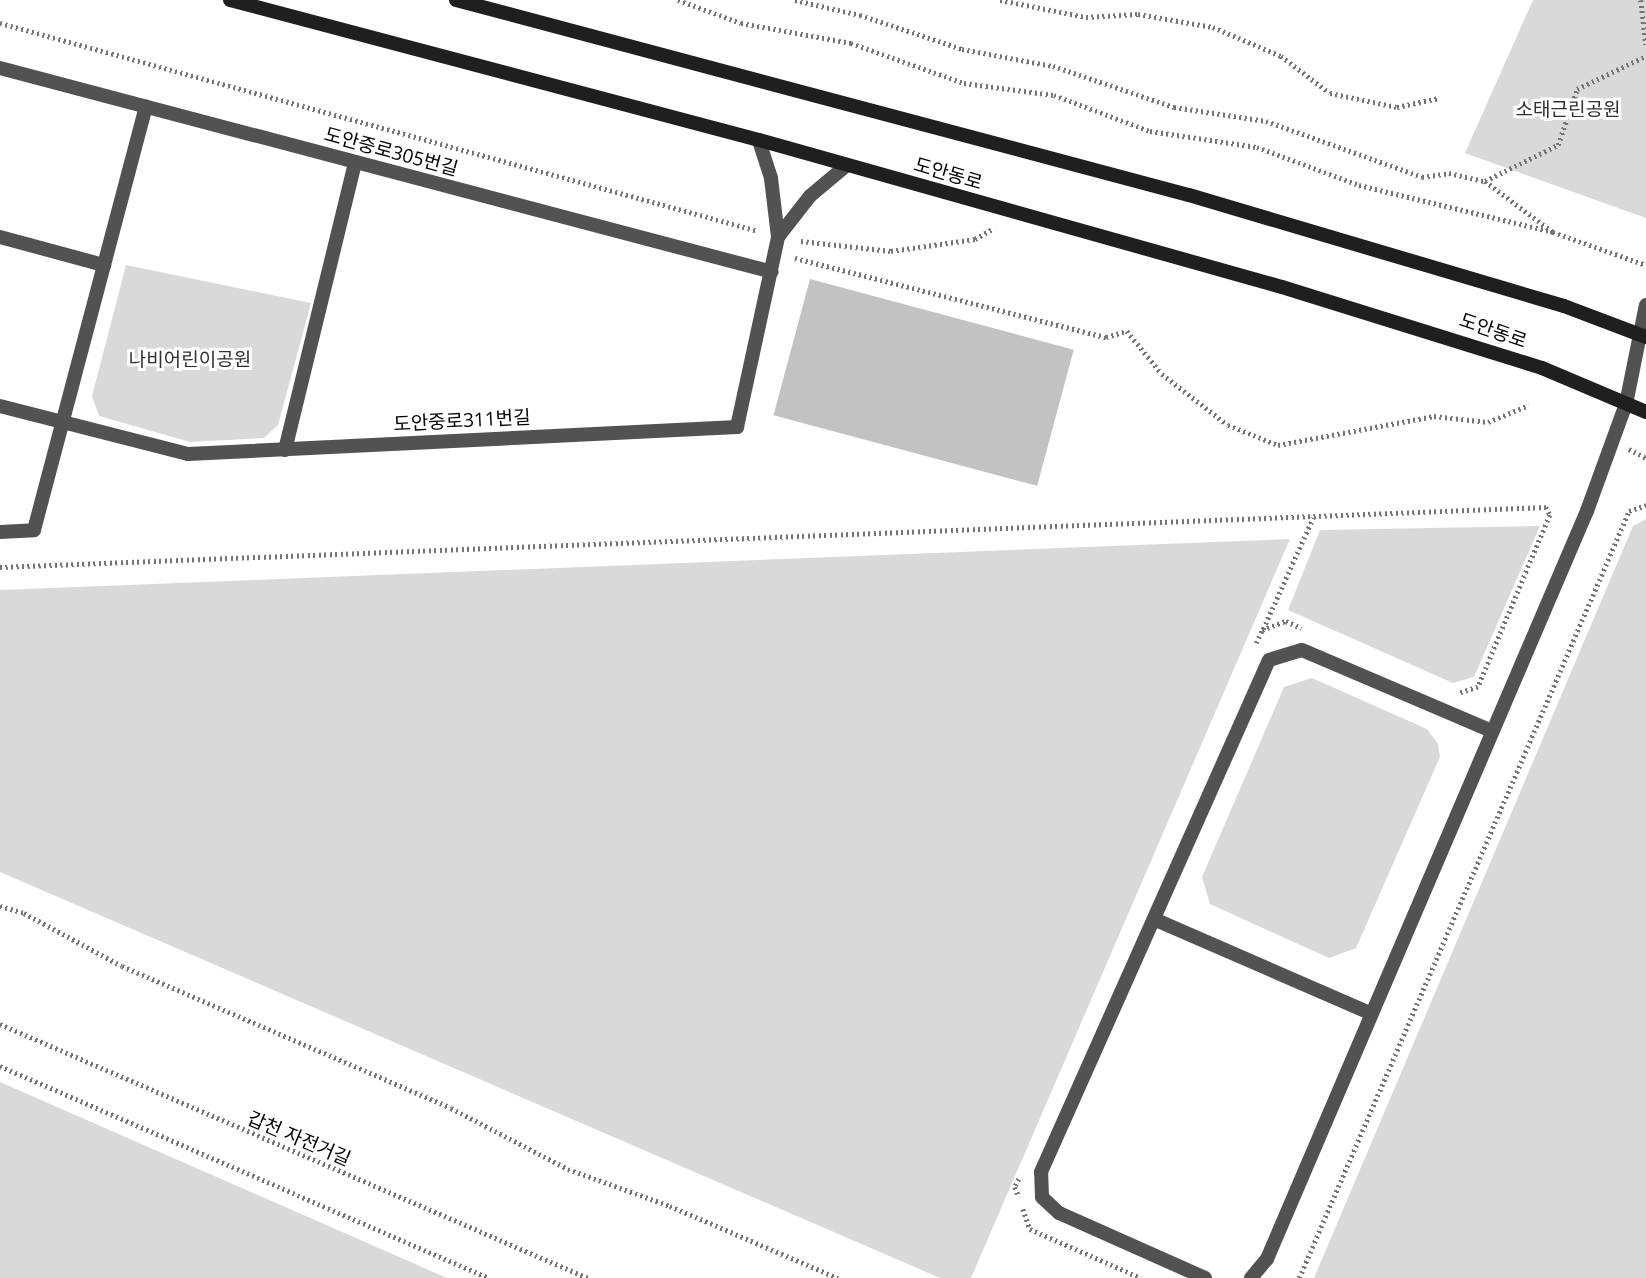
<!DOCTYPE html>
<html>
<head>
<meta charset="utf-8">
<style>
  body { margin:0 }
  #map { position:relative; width:1646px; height:1278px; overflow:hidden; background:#fff; font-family:"Open Sans","Noto Sans KR",sans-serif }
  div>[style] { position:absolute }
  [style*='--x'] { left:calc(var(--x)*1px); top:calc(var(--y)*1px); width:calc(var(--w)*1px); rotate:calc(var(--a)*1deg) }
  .green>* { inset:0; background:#d9d9d9 }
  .building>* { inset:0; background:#c2c2c2; transform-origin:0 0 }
  .path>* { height:4.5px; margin-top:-2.25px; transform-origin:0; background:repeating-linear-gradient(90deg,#747474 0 2px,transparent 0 5.5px) }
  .service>* { height:14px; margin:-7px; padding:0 7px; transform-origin:7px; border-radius:7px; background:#525252 }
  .minor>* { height:14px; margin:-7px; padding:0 7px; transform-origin:7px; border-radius:7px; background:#525252 }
  .secondary>* { height:14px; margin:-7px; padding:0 7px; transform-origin:7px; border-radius:7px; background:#1f1f1f }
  span { translate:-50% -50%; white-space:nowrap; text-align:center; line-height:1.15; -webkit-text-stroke:6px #fff; paint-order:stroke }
  .park-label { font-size:19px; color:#303030 }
  .street-label { font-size:19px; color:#000 }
</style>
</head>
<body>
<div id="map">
  <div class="green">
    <div style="clip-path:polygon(1533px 0,1646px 0,1646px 218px,1465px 153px)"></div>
    <div style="clip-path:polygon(126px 265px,311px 303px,278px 425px,264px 438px,190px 442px,99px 416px,92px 396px)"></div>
    <div style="clip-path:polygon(1646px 519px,1646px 1278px,1314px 1278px,1633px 526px)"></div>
    <div style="clip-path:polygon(1540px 526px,1474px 677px,1453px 683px,1288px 610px,1320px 530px)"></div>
    <div style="clip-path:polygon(1290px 539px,971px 1278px,940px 1278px,0 872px,0 590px)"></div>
    <div style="clip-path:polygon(1312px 678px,1427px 729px,1438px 744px,1440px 757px,1356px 948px,1329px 958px,1210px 904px,1202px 877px,1284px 687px)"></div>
    <div style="clip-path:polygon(0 1082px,447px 1278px,0 1278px)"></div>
  </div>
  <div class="building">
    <div style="left:810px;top:279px;width:273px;height:141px;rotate:15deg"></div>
  </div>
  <div class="path">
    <div style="--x:678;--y:0;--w:67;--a:20.1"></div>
    <div style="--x:741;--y:23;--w:112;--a:10.3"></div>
    <div style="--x:851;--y:43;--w:120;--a:19.5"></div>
    <div style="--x:964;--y:83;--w:91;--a:7.6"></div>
    <div style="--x:1054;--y:95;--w:103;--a:20.6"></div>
    <div style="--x:1150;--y:131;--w:108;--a:8.5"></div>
    <div style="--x:1257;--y:147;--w:109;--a:20.4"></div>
    <div style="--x:1359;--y:185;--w:200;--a:13.6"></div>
    <div style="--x:795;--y:0;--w:67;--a:13"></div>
    <div style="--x:860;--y:15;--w:108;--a:18.4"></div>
    <div style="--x:962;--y:49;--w:93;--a:10.6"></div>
    <div style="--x:1053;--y:66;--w:128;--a:18.7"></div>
    <div style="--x:1174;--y:107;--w:93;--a:8.7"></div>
    <div style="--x:1266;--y:121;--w:166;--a:19.7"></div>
    <div style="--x:1422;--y:177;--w:27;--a:-8"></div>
    <div style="--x:1449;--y:173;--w:37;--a:13"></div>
    <div style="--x:1485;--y:181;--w:85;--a:36.9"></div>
    <div style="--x:1553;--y:232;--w:99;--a:19.5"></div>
    <div style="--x:1000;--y:0;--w:88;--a:11.2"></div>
    <div style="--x:1086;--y:17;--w:52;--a:-3.3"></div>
    <div style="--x:1138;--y:14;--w:76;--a:9.8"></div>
    <div style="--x:1213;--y:27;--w:74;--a:23.1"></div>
    <div style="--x:1281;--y:56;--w:61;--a:37.1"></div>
    <div style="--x:1330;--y:93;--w:68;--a:11.8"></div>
    <div style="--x:1397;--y:107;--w:43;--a:-12.1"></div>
    <div style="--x:1641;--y:0;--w:45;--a:83.7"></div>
    <div style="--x:0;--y:23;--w:786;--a:15.34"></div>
    <div style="--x:1485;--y:181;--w:81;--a:-26.3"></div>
    <div style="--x:1558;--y:145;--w:59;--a:-71.3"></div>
    <div style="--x:1577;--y:89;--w:76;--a:-25.6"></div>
    <div style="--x:801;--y:241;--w:91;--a:6.3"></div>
    <div style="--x:891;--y:251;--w:85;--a:-8.1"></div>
    <div style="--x:975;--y:239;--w:22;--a:-30"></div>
    <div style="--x:795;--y:258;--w:321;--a:14.3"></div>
    <div style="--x:1106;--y:337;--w:22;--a:-16"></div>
    <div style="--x:1127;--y:331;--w:55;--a:50.9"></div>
    <div style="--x:1162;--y:374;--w:83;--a:37.7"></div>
    <div style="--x:1228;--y:425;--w:54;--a:21.8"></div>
    <div style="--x:1278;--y:445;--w:159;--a:-10.5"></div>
    <div style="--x:1434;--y:416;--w:54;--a:6.3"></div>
    <div style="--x:1488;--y:422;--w:44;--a:-22.5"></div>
    <div style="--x:1629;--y:449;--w:19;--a:28"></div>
    <div style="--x:0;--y:567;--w:1547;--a:-2.22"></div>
    <div style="--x:1546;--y:507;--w:9;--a:63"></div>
    <div style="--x:1550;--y:515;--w:186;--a:112.7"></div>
    <div style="--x:1478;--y:687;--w:20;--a:162"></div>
    <div style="--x:1263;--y:629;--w:122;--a:-65.8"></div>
    <div style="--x:1256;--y:643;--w:14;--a:-65"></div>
    <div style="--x:1262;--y:630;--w:26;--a:-21"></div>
    <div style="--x:1286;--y:621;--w:17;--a:24"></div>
    <div style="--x:0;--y:906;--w:25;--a:16"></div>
    <div style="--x:24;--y:913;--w:111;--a:28.4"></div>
    <div style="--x:122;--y:966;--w:358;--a:23.3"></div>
    <div style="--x:451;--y:1108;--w:132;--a:27.5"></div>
    <div style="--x:568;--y:1169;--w:109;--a:19.9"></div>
    <div style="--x:670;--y:1206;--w:183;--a:23.2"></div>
    <div style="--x:0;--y:1024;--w:641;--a:23.36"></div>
    <div style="--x:0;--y:1066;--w:533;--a:23.44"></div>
    <div style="--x:1019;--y:1179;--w:9;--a:117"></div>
    <div style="--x:1015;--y:1187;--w:11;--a:68"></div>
    <div style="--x:1023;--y:1209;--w:21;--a:71"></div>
    <div style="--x:1030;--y:1229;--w:121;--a:23.8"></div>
    <div style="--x:1299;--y:1278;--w:835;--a:-66.72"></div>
    <div style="--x:1629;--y:511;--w:18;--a:-19"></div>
  </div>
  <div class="service">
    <div style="--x:1156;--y:920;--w:233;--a:23.5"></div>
    <div style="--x:1205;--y:1278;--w:160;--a:-156"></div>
    <div style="--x:1059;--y:1213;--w:23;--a:-137"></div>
    <div style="--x:1042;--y:1197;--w:25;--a:-92"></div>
    <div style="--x:1041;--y:1172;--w:560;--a:-66"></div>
    <div style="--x:1269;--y:660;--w:34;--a:-17"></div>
    <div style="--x:1302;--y:650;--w:207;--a:23.1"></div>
    <div style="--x:1251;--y:1278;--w:25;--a:-50"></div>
    <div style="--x:1267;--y:1259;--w:814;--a:-66.84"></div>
    <div style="--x:1587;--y:511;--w:114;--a:-70"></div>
  </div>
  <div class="minor">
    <div style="--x:0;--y:68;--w:798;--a:14.8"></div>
    <div style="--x:0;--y:237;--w:108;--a:15.1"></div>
    <div style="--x:778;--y:237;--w:52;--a:-52"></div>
    <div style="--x:810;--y:196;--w:48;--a:-40"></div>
    <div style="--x:1626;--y:404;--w:101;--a:-78.6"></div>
    <div style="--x:0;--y:406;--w:194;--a:14.3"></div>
    <div style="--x:188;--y:454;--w:550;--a:-2.82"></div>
    <div style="--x:737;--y:427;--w:194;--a:-77.8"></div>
    <div style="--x:778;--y:237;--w:59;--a:-96.8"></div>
    <div style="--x:771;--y:178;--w:40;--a:-108"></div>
    <div style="--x:285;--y:450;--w:295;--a:-76.3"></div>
    <div style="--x:0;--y:532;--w:34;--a:-3"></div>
    <div style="--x:34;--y:530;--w:438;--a:-75.2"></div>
  </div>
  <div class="secondary">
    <div style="--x:230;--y:0;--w:547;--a:14.82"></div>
    <div style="--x:759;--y:140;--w:543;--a:15.7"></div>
    <div style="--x:1282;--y:287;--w:272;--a:17.3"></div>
    <div style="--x:1542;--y:368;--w:113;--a:22.9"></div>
    <div style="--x:456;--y:0;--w:758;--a:14.9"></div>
    <div style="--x:1189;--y:195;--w:391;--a:16.5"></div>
    <div style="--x:1564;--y:306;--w:88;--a:20.7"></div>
  </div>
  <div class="park-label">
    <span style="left:1568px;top:110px">소태근린공원</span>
    <span style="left:190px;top:360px">나비어린이공원</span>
  </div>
  <div class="street-label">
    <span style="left:391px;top:152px;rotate:15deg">도안중로305번길</span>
    <span style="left:948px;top:174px;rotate:16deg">도안동로</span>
    <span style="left:1493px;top:331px;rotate:19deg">도안동로</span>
    <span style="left:462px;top:421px;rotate:-3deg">도안중로311번길</span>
    <span style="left:299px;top:1139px;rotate:23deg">갑천 자전거길</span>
  </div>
</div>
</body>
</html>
